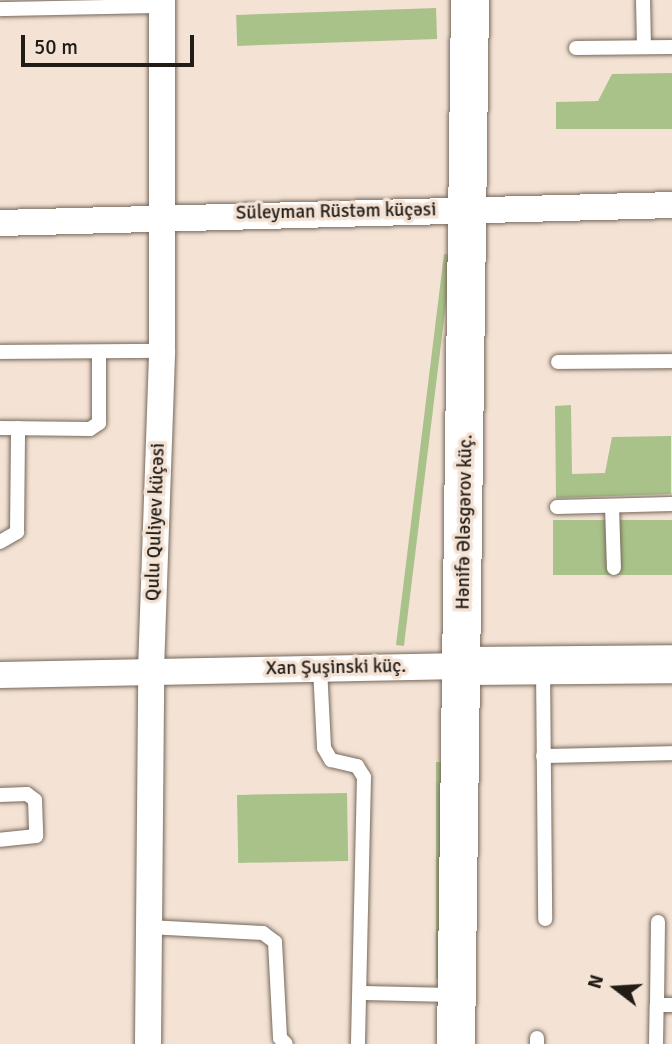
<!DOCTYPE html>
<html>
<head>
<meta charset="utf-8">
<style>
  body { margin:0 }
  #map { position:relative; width:672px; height:1044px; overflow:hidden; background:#f4e3d5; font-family:Signika,sans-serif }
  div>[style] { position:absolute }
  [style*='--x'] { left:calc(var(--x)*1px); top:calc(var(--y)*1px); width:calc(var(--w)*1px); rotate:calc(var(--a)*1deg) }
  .forest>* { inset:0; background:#a9c28a; transform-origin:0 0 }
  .roads { filter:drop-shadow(0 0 2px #76685b) drop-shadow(0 0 2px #76685b) }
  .lane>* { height:14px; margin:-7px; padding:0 7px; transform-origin:7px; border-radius:7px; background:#fff }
  .street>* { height:26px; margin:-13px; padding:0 13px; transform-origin:13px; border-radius:13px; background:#fff }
  .secondary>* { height:38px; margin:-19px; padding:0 19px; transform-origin:19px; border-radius:19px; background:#fff }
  span { translate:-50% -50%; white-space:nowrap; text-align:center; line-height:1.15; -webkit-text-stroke:7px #f4e3d5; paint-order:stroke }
  .street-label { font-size:19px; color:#221c17 }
  .north { position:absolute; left:581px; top:953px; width:70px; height:70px; -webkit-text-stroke:5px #f4e3d5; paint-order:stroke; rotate:287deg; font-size:19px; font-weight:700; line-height:28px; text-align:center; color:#221c17 }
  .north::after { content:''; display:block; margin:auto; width:24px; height:32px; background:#221c17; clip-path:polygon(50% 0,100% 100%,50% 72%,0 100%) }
  .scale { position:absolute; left:21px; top:35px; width:173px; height:32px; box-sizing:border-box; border:4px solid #221c17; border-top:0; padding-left:9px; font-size:21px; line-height:24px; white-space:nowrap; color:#221c17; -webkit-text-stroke:5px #f4e3d5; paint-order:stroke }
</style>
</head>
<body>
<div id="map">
  <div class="forest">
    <div style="left:436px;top:8px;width:31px;height:200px;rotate:88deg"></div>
    <div style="clip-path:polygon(672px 73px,672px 129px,556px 129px,556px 102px,598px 101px,612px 74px)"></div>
    <div style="left:444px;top:254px;width:8px;height:394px;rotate:7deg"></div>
    <div style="clip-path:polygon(571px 405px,572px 474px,605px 473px,612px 437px,671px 436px,671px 494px,556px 498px,555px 406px)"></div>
    <div style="left:672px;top:520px;width:55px;height:119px;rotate:90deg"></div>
    <div style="left:436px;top:762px;width:10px;height:217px"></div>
    <div style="left:347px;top:793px;width:68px;height:110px;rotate:89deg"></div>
  </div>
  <div class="roads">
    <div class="lane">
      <div style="--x:643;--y:0;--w:47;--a:88.8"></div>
      <div style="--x:0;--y:9;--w:162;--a:-1.1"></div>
      <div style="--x:576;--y:48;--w:96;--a:-0.6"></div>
      <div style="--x:0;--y:352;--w:162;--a:-0.4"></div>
      <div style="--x:558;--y:362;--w:114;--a:-0.5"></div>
      <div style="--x:0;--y:428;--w:90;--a:0.6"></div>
      <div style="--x:90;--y:429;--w:11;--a:-34"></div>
      <div style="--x:99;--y:423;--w:71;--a:-90"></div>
      <div style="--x:612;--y:506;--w:62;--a:88.2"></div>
      <div style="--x:557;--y:507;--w:115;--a:-1.5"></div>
      <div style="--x:0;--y:542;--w:20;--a:-30"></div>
      <div style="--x:17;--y:532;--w:104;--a:-89.4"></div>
      <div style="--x:543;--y:666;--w:253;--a:89.5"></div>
      <div style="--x:320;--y:668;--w:80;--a:87.1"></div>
      <div style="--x:324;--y:748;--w:14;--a:60"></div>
      <div style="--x:331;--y:760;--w:27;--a:13"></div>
      <div style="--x:357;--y:766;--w:13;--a:58"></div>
      <div style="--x:364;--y:777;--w:267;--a:91.3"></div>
      <div style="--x:543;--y:756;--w:129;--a:-1.3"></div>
      <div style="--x:0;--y:795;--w:27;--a:-2"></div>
      <div style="--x:27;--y:794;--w:10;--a:37"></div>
      <div style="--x:35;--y:800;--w:36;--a:88"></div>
      <div style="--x:36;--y:836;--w:36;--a:174"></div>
      <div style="--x:658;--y:922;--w:83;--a:90.7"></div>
      <div style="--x:657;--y:1005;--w:15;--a:0"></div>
      <div style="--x:148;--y:927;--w:115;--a:3"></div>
      <div style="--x:263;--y:933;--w:15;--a:37"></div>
      <div style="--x:275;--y:942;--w:96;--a:87"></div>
      <div style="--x:280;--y:1038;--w:8;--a:45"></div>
      <div style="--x:360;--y:993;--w:96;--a:1.2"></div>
      <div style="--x:537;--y:1038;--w:6;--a:90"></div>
      <div style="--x:656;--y:1044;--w:39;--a:-89"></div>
    </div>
    <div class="street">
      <div style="--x:0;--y:223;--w:672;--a:-1.53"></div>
      <div style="--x:0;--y:675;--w:463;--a:-1.1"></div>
      <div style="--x:148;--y:1044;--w:374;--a:-89.5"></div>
      <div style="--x:151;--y:670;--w:319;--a:-88"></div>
      <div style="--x:162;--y:351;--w:351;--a:-90"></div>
    </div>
    <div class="secondary">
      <div style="--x:463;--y:666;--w:209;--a:-0.5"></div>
      <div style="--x:456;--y:1044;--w:1044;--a:-89.23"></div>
    </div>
  </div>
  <div class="street-label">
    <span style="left:336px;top:212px;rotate:-1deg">Süleyman Rüstəm küçəsi</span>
    <span style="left:156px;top:522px;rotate:-88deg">Qulu Quliyev küçəsi</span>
    <span style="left:465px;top:522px;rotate:-89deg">Hənifə Ələsgərov küç.</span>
    <span style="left:336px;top:668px;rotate:-1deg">Xan Şuşinski küç.</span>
  </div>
  <div class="north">N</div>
  <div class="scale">50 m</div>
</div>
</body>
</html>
